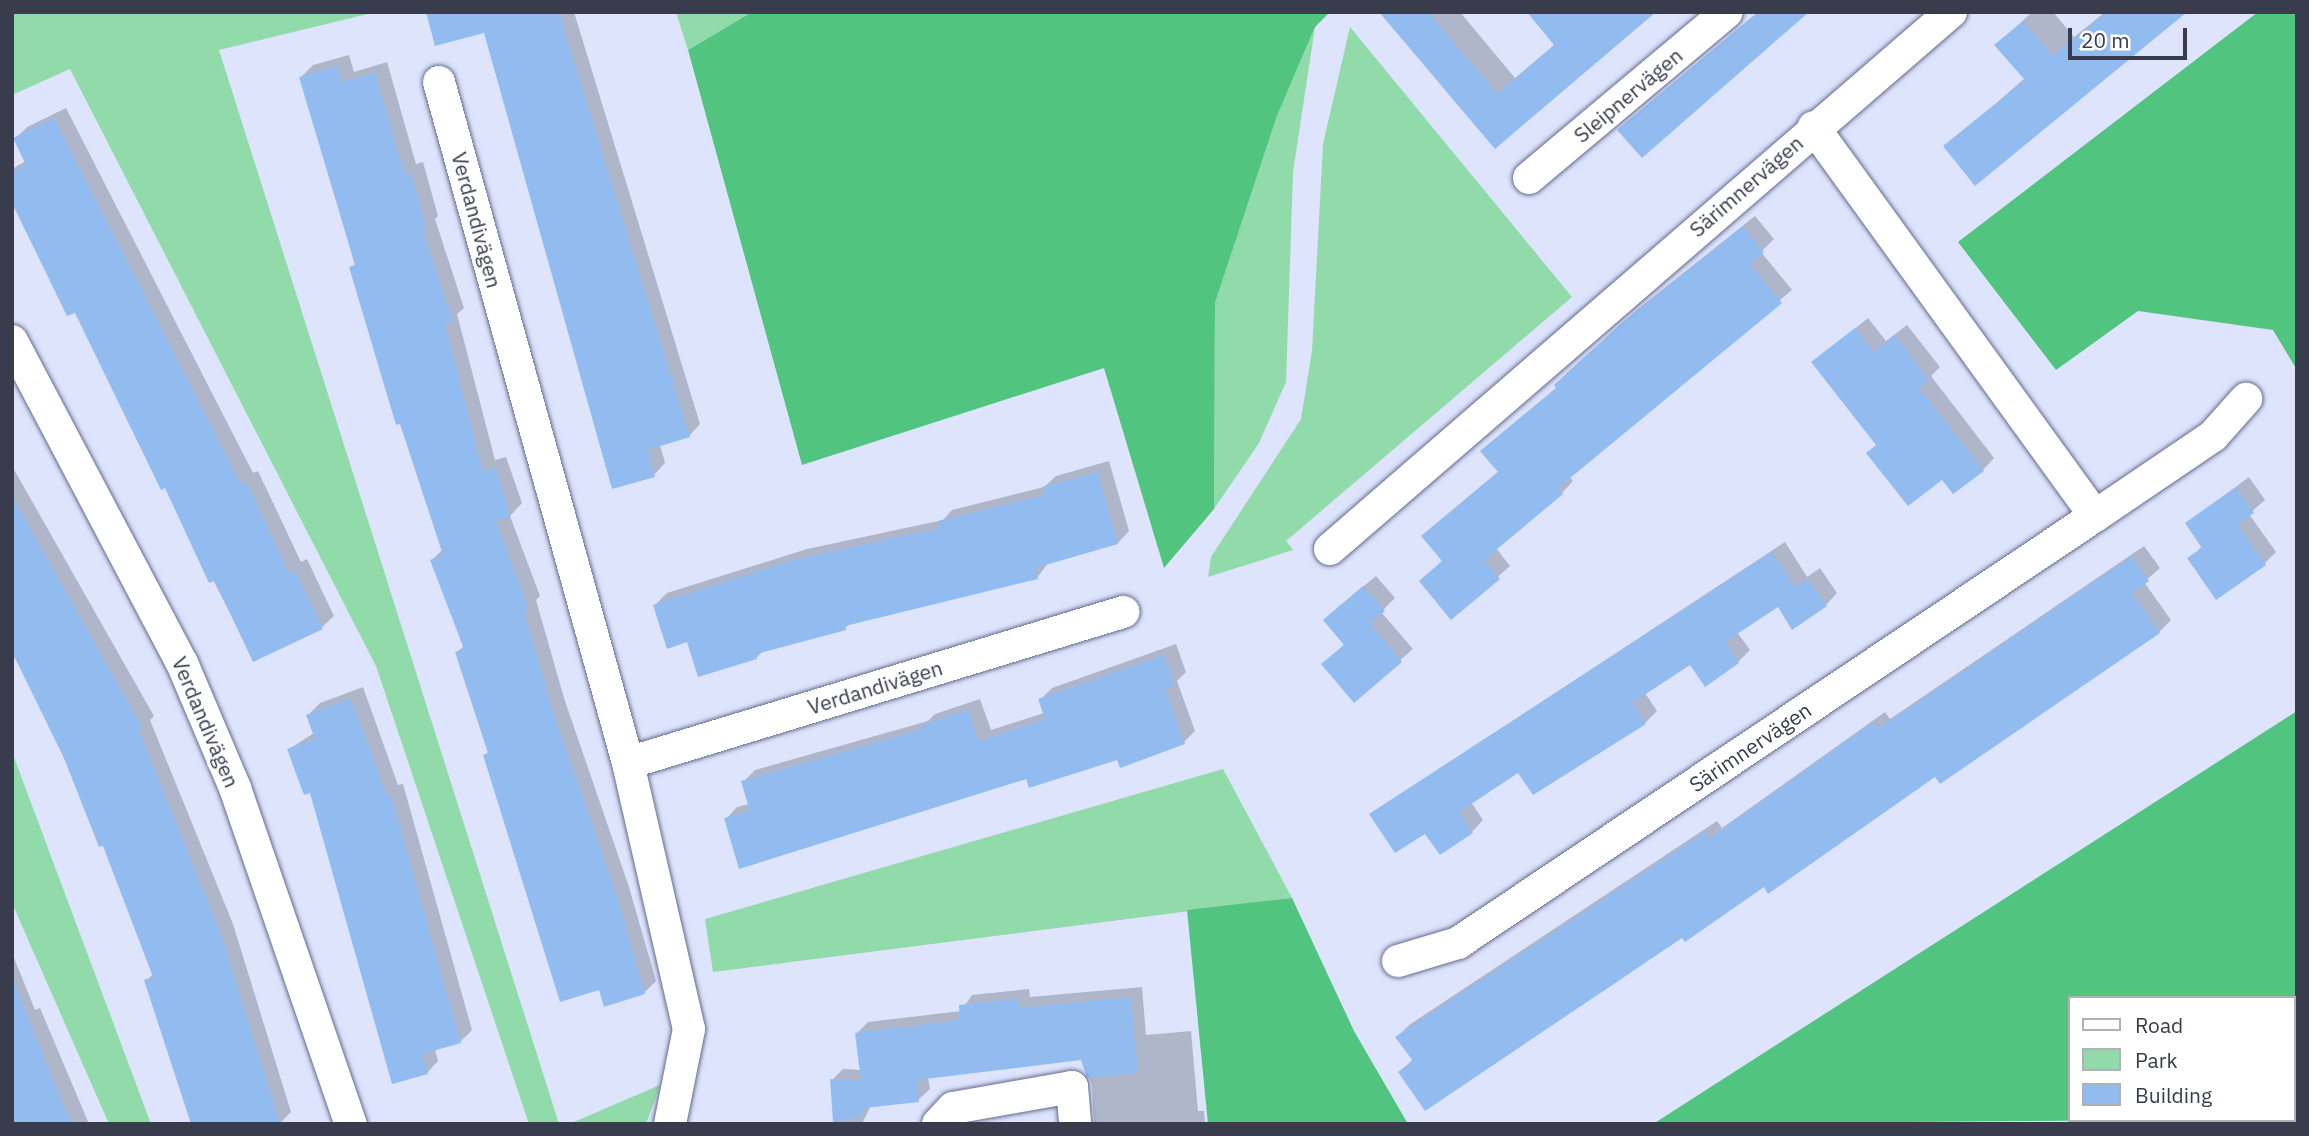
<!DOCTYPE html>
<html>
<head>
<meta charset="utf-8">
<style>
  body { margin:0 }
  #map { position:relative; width:2309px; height:1136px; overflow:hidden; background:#dde4fc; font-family:"IBM Plex Sans",sans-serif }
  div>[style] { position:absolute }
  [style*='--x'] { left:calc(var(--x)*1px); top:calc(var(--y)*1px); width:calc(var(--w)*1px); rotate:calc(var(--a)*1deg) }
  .green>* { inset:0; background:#91daa9 }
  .forest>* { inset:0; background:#51c580 }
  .shadow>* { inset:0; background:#0003 }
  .building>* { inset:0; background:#92bcf0 }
  .roads { filter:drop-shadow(0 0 2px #646c8f) drop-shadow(0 0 2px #646c8f) }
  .street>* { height:32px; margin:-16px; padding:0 16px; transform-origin:16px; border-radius:16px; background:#fff }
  span { translate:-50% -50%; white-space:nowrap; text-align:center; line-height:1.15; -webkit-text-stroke:7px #fff; paint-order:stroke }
  .street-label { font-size:21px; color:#383c4c }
  .frame { position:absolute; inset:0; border:14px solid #383c4c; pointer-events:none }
  .legend { position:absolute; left:2068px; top:996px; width:228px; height:126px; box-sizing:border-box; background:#fff; border:2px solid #afb1b7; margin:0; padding:9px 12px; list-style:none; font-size:21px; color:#383c4c }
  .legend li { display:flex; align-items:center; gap:14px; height:35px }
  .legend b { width:35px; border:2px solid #afb1b7 }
  .scale { position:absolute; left:2068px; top:28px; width:119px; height:32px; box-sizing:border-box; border:4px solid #383c4c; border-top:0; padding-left:9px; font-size:21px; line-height:24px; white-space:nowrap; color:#383c4c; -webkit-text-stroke:5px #fff; paint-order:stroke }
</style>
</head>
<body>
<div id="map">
  <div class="green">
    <div style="clip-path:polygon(12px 12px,376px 12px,219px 50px,559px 1124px,529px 1124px,376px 666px,70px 69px,12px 95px)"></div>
    <div style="clip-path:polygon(676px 12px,752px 12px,688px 50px)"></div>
    <div style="clip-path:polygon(1315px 27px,1293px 172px,1286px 382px,1259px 443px,1214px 509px,1215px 303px,1277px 116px)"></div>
    <div style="clip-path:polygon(1350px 27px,1572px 297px,1286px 541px,1293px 550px,1208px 577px,1211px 557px,1301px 419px,1312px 351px,1323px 144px)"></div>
    <div style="clip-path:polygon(12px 751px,12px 752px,151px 1124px,109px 1124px,12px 903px)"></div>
    <div style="clip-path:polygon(1223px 769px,1292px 898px,713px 972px,705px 919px)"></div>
    <div style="clip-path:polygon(660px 1085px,646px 1124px,569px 1124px)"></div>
  </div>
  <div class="forest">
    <div style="clip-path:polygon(752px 12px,1330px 12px,1315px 27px,1277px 116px,1215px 303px,1214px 509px,1164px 568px,1104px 368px,802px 465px,688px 50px)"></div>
    <div style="clip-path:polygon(2258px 12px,2297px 12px,2297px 370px,2273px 330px,2138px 311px,2056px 370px,1958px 242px)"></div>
    <div style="clip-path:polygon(2297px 711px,2297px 1044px,2293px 1046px,2293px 998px,2069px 998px,2069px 1120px,2174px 1120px,1653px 1124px)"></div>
    <div style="clip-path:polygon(1292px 898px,1354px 1031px,1408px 1124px,1208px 1124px,1187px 910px)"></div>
  </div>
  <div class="shadow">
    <div style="clip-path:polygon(485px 12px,574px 12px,700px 424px,689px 436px,660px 445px,665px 463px,654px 475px)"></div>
    <div style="clip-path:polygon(1381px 12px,1460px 12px,1515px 78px,1556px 44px,1654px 12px,1495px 147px)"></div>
    <div style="clip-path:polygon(2032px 12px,2053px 12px,2074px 37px,2105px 12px,2184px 12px,1946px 147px,2025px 78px,1997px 45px)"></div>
    <div style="clip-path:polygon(349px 55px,354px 72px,387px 62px,416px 164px,423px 162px,438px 216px,435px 219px,464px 308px,457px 314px,495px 460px,506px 457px,522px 503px,510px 516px,540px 596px,536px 600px,564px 698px,629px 887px,656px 981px,644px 993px,601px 988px,485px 755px,489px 751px,457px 652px,464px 646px,432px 560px,443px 549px,351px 268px,356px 263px,301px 77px,313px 65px)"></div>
    <div style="clip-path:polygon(66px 108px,253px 473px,258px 471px,301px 562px,307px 559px,334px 616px,322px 627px,254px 660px,75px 310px,12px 199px,12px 169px,26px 161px,15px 139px,27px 127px)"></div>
    <div style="clip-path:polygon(1755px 216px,1774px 239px,1761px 252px,1792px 290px,1569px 476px,1573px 481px,1562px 493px,1496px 548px,1510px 566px,1452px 617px,1435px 525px,1499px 471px,1567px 373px,1638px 309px)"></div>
    <div style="clip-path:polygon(1868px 318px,1886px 341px,1907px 325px,1940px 367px,1931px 376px,1994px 458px,1983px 470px,1942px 477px,1878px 444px,1814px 362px)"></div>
    <div style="clip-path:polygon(1109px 461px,1129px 531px,1118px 543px,1048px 563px,1037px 578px,851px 623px,845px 628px,763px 651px,756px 658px,688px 640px,655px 605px,667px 593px,807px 549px,943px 520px,952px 510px,1044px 487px,1056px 476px)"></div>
    <div style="clip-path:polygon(12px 466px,154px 716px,150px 720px,233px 924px,291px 1112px,279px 1124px,146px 981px,154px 973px,104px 844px,18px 659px,12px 658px)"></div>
    <div style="clip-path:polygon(2249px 477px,2265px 500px,2249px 514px,2276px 552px,2265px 563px,2190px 559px,2202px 546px,2187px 523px)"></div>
    <div style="clip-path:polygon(1785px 542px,1807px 577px,1820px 568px,1837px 593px,1826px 605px,1778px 605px,1737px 632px,1750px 650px,1738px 662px,1690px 662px,1645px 693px,1657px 711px,1645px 723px,1533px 792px,1518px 770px,1471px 802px,1483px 820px,1472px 832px,1425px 831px,1371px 814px)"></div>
    <div style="clip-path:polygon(2144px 546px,2160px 568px,2144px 582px,2171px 620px,2159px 632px,1683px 936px,1602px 992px,1400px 1072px,1413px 1059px,1397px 1037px,1409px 1025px,1717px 821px,1722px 828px,1885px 712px,1890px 719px)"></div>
    <div style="clip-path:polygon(1376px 576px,1395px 598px,1381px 612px,1413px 649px,1354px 701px,1337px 608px)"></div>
    <div style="clip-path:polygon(1176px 644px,1186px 672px,1177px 681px,1195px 731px,1184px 742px,1027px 777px,726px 819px,737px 807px,749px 804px,743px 782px,755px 770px,928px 721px,935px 714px,980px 699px,991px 730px,1044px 713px,1040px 700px,1052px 688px)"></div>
    <div style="clip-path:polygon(363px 687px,398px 785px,403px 784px,472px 1030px,460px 1042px,435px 1049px,438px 1061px,427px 1073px,311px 791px,289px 749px,314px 733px,308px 715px,320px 703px)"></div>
    <div style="clip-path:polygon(12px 953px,35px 1010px,40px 1008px,89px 1124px,12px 1124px)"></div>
    <div style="clip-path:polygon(1142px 987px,1146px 1035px,1191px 1031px,1198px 1111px,1204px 1111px,1205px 1124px,1094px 1124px,1092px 1085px,1082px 1058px,928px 1077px,930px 1089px,918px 1100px,871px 1105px,862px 1124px,835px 1124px,832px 1080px,843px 1069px,861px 1070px,857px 1033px,868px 1022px,961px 1011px,972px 995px,1029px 989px,1030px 997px)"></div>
  </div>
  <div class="building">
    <div style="clip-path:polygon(426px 12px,559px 12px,690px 437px,647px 450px,655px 477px,612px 489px,484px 33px,435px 46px)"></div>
    <div style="clip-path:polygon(1379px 12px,1428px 12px,1497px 94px,1554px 45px,1527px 12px,1656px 12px,1495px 149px)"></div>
    <div style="clip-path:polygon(1758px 12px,1809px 12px,1642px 158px,1617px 130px)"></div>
    <div style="clip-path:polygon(2107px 12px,2187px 12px,1975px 186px,1943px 146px,2025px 80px,1994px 45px,2023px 21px,2053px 56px)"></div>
    <div style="clip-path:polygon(337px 66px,342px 82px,375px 73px,405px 175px,411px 173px,427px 230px,423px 231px,453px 321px,445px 324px,483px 471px,495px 467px,511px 516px,496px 521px,529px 609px,524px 611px,553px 711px,618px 899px,645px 994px,604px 1007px,599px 990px,560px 1002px,483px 755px,488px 753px,455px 652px,464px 649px,430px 560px,443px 555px,400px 424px,396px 425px,349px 267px,355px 265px,299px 77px)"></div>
    <div style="clip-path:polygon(54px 118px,241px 484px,246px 481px,289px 573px,295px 570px,323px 629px,253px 662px,215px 581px,209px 583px,165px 488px,161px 490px,75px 313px,67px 316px,12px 203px,12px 172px,26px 165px,13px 138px)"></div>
    <div style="clip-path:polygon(1743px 226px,1764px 252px,1750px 264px,1782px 303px,1558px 488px,1563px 494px,1484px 560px,1500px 579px,1451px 620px,1419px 581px,1442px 561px,1421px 536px,1498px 472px,1480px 451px,1556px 388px,1554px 385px,1624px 321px)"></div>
    <div style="clip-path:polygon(1855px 328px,1874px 352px,1895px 335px,1929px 380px,1919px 388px,1984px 471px,1953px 494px,1942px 480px,1908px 506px,1866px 453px,1876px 445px,1811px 362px)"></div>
    <div style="clip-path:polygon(1098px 472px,1118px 544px,1035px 568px,1038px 579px,845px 626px,846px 630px,756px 654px,757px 659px,698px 677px,687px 642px,667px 649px,653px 605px,793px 560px,940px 528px,938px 521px,1045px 495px,1042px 487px)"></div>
    <div style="clip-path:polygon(2236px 487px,2254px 513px,2237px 524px,2266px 565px,2216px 600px,2187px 558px,2202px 548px,2185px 523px)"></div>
    <div style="clip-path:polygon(12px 496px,143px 729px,139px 731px,222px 936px,280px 1124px,191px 1124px,144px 980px,153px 977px,103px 846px,99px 847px,64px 758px,12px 652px)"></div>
    <div style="clip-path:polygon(1772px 552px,1795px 587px,1808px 579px,1827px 606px,1792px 630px,1778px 607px,1725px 642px,1739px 663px,1705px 687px,1690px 665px,1632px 703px,1646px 724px,1533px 795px,1518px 773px,1459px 812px,1473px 833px,1440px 855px,1425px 834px,1395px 853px,1369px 814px)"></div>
    <div style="clip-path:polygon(2132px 556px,2149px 581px,2132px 593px,2160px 633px,1940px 784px,1935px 777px,1768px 894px,1764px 887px,1685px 942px,1682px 938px,1425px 1111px,1398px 1072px,1413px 1061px,1395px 1037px,1705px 832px,1710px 838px,1873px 722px,1878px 729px)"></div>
    <div style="clip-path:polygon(1363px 586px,1385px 611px,1370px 623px,1402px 662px,1354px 703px,1321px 664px,1344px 645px,1323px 620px)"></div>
    <div style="clip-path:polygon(1164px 655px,1175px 685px,1165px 689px,1185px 744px,1120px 768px,1117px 760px,1029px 788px,1026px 779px,739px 869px,724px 818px,750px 811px,741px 781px,923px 729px,921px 725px,968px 709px,979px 741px,1045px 719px,1038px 699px)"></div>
    <div style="clip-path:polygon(351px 698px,387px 796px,391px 794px,461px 1043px,422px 1054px,428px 1074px,392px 1084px,310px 793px,304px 795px,287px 749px,315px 739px,306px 715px)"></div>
    <div style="clip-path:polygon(14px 982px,57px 1090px,72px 1124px,12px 1124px)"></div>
    <div style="clip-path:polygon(1131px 997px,1138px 1073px,1087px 1078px,1081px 1060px,917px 1080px,919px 1102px,864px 1108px,860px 1117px,833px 1122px,830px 1079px,861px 1081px,855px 1033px,960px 1020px,959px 1005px,1018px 999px,1019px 1008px)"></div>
  </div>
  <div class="roads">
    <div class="street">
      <div style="--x:439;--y:82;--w:707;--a:74.49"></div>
      <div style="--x:628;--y:763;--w:273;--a:77.1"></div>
      <div style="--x:689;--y:1029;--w:97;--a:101.3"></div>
      <div style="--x:1529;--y:178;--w:258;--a:-40"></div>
      <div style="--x:12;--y:341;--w:364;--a:62.2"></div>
      <div style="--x:182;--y:663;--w:136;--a:67"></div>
      <div style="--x:235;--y:788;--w:355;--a:71"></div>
      <div style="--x:2095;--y:516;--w:143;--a:-34.1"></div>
      <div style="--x:2213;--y:436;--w:50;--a:-48.3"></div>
      <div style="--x:1330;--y:549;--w:821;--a:-40.85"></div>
      <div style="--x:628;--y:763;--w:518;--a:-16.96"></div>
      <div style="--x:1398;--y:961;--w:63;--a:-16.7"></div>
      <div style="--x:1458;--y:943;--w:767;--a:-33.84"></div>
      <div style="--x:2095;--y:516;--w:480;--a:-125.9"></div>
      <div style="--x:938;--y:1124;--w:22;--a:-47"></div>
      <div style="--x:953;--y:1108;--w:121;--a:-10"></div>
      <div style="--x:1072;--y:1087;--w:37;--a:85"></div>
    </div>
  </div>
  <div class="street-label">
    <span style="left:1628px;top:95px;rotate:-40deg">Sleipnervägen</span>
    <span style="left:1746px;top:186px;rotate:-41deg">Särimnervägen</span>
    <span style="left:477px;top:220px;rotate:75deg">Verdandivägen</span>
    <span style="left:875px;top:687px;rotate:-17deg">Verdandivägen</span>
    <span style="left:206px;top:722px;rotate:67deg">Verdandivägen</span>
    <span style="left:1750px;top:747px;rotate:-34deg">Särimnervägen</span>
  </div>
  <div class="frame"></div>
  <ul class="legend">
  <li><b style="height:9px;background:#fff"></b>Road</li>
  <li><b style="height:19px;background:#91daa9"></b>Park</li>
  <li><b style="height:19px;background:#92bcf0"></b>Building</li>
  </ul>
  <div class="scale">20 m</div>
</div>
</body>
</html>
